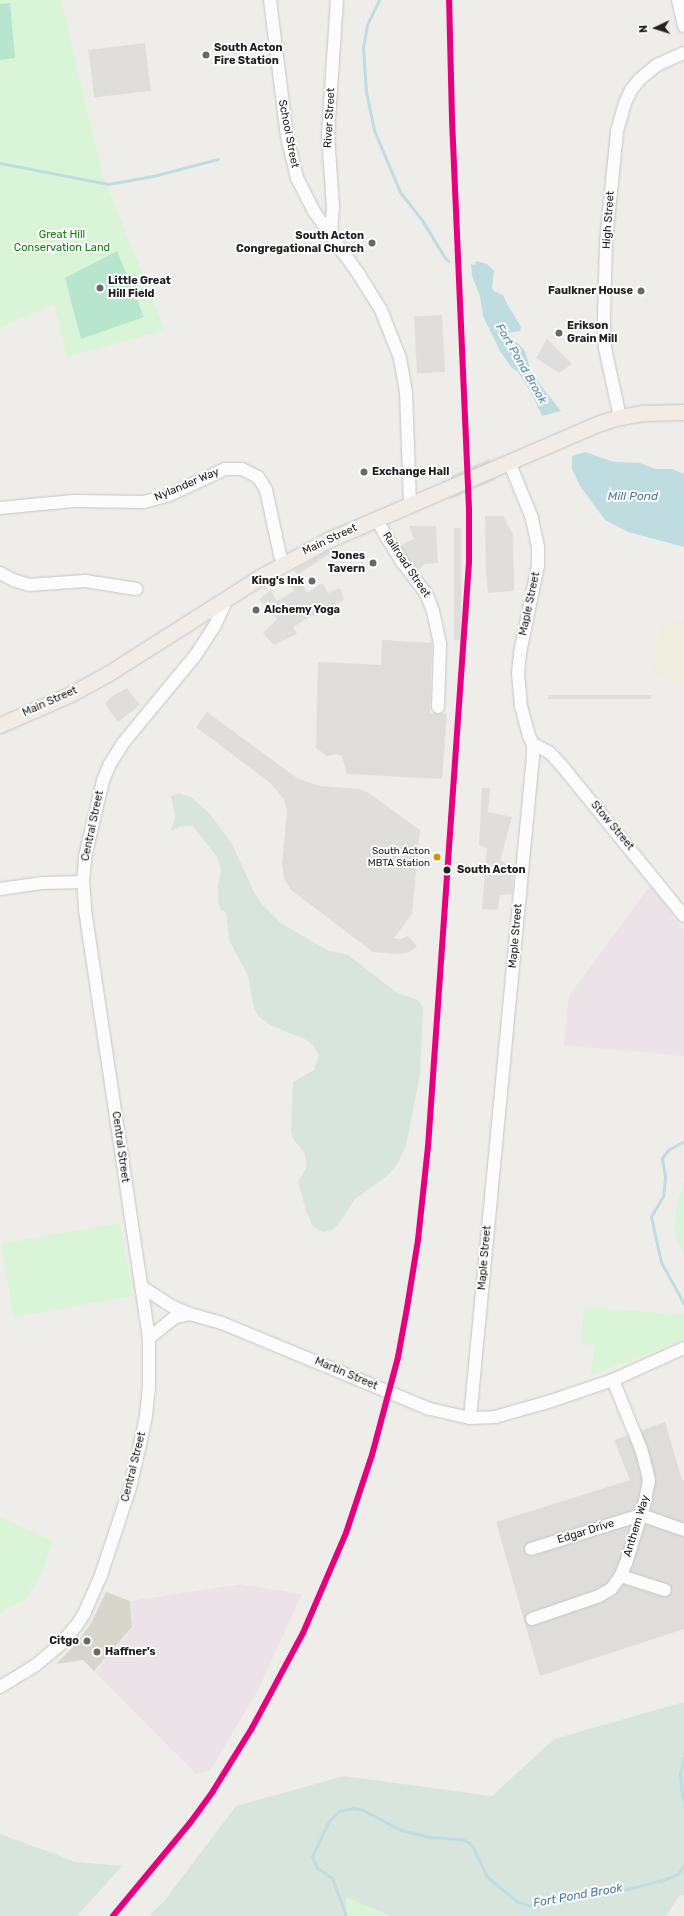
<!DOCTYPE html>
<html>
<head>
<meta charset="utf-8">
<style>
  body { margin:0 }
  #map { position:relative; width:684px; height:1916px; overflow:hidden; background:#efedea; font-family:Rubik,sans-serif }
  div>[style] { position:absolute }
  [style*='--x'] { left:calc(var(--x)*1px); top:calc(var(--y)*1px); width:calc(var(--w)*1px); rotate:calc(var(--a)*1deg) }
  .residential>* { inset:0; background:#dedddb }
  .industrial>* { inset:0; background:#ece3e9 }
  .construction>* { inset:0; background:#d8d6cc }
  .farmland>* { inset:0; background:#efeede }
  .wetland>* { inset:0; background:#d8e5dc }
  .park>* { inset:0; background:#daf4d7; transform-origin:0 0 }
  .pitch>* { inset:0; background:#b7e5cd }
  .parking>* { inset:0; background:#dfdedd; transform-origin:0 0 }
  .water>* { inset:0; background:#bfdde1 }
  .pier>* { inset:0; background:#dedddc }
  .stream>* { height:3px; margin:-1.5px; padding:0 1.5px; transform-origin:1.5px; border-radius:1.5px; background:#bfdde1 }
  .roads { filter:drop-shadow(0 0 1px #c6c5c4) drop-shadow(0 0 1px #c6c5c4) }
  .minor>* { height:12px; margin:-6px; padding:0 6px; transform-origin:6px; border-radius:6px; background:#fdfcfc }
  .major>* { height:15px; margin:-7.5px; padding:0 7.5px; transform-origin:7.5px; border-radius:7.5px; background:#f2ece7 }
  .rail-1>* { height:6px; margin:-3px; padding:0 3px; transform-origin:3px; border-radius:3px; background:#e5007d }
  .dots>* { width:11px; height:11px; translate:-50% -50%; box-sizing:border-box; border:2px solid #fff; border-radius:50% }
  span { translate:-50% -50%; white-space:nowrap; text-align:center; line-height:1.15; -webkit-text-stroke:4px #fff; paint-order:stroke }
  .bus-label { font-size:10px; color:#212121 }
  .right { translate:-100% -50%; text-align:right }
  .poi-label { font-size:11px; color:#212121; font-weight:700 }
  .left { translate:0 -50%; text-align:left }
  .street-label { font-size:11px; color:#212121 }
  .park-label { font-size:11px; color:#0f800f }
  .stop-label { font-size:11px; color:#212121; font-weight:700 }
  .water-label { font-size:12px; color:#497ba0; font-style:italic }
  .north { position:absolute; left:636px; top:8px; width:40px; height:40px; -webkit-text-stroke:3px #fff; paint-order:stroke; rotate:266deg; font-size:11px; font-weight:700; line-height:16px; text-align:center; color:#212121 }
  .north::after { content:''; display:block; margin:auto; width:14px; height:18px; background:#212121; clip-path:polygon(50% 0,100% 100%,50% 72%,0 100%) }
</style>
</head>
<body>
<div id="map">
  <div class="residential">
    <div style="clip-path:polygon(382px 640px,432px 643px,430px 713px,447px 714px,442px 779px,347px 774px,342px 756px,337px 754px,327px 756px,316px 748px,318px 662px,381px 665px)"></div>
    <div style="clip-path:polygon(665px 1422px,682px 1480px,684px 1480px,684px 1629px,540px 1676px,496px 1522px,630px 1480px,614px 1440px)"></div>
  </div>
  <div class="industrial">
    <div style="clip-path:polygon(651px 884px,684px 931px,684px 1056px,564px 1045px,569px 996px)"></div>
    <div style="clip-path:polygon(241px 1584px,302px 1594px,258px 1690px,210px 1771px,196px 1774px,95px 1672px,133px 1628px,131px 1601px)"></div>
  </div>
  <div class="construction">
    <div style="clip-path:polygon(106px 1592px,130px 1601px,132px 1627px,94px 1671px,83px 1660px,56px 1664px,75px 1645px,90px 1625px)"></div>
  </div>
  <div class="farmland">
    <div style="clip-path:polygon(672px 620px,684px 621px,684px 686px,680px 686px,675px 680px,651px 676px,660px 628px,667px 621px)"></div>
  </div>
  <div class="wetland">
    <div style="clip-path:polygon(179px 793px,191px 797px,210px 814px,232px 844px,254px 892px,262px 904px,282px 924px,327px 950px,348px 955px,396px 992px,419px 1001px,423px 1008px,420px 1075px,406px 1146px,396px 1166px,387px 1176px,355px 1199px,337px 1226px,330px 1231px,323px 1232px,317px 1229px,312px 1225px,306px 1211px,298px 1182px,306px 1168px,306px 1161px,304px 1152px,294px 1140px,291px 1133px,293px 1082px,314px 1070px,319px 1055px,313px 1045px,307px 1040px,270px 1025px,258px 1016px,254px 1008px,248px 976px,229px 940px,226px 912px,221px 910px,218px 902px,218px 886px,221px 870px,217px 857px,193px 826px,181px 826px,171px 831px,175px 816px,171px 796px)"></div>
    <div style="clip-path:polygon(684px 1702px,684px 1895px,679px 1896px,666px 1916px,149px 1916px,165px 1900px,236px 1806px,344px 1776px,492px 1796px,554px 1739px)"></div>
    <div style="clip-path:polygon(0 1834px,76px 1862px,122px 1866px,77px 1916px,0 1916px)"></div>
  </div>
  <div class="park">
    <div style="clip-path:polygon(0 0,61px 0,102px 174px,165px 330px,67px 357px,54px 304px,0 328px)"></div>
    <div style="clip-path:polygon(684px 1180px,684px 1258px,678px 1242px,674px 1225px,677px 1205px)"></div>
    <div style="left:120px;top:1223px;width:74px;height:121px;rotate:80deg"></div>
    <div style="clip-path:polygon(584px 1307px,684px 1315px,684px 1339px,591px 1376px,594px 1345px,581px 1344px)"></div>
    <div style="clip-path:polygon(0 1516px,53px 1541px,40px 1577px,25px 1599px,0 1613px)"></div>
    <div style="clip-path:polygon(346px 1897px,384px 1913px,391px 1916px,346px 1916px)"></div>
  </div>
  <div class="pitch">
    <div style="clip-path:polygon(10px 3px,15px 58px,0 60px,0 4px)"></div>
    <div style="clip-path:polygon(117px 251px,144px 317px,81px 339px,65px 278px)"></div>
  </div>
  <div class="parking">
    <div style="left:145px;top:43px;width:48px;height:57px;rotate:83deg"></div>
    <div style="left:442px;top:315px;width:57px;height:28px;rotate:87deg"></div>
    <div style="clip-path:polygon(547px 339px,572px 364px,559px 373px,536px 358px)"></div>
    <div style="clip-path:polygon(485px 516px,503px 516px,513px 535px,514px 591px,488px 593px,486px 573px)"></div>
    <div style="clip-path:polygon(409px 526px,436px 526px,438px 563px,424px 564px,417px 572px,398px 546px,414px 539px)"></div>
    <div style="left:454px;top:528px;width:7px;height:112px"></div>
    <div style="clip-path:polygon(329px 550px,331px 553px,297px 575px,307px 593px,323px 583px,328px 593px,340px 588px,344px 600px,314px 616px,313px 615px,293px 627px,297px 634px,274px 645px,263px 633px,277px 619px,259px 599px,271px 590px,277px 601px,294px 591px,288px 580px,297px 575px,294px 570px)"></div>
    <div style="clip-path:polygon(127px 688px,140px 705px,118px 722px,105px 704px,112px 696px)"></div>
    <div style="left:651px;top:695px;width:4px;height:103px;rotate:90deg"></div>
    <div style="clip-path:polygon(207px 712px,297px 778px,320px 786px,359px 789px,367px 792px,420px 830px,412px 914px,394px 938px,401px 939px,408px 936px,417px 946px,414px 949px,407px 953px,396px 954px,373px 952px,291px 890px,284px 879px,282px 864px,287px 811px,284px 799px,269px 782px,196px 727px)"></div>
    <div style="clip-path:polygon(482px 788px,490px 788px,488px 812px,512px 817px,500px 861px,514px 866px,512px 894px,500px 895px,498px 910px,482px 909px,487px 848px,479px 845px)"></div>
  </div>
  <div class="water">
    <div style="clip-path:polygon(476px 261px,487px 264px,494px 271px,492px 288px,494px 291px,503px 295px,506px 302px,521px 327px,520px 331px,508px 333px,525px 351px,531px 371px,535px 375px,539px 383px,561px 411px,542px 416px,532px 394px,518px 372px,512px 368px,500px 351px,483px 316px,480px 296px,472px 276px,471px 264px,475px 265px)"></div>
    <div style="clip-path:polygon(585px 452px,614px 462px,640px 463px,655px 469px,672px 469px,684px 474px,684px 547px,628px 532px,605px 520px,580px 486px,572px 469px,572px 456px)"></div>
  </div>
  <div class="pier">
    <div style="clip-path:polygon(489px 459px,495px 480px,451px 499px,451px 476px)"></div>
  </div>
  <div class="stream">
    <div style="--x:379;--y:0;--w:28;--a:116"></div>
    <div style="--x:367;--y:25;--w:22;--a:100"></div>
    <div style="--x:363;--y:47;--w:45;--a:86.2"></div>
    <div style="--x:366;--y:92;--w:39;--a:78"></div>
    <div style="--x:374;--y:130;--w:67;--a:67.2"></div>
    <div style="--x:400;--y:192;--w:36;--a:52"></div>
    <div style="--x:422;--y:220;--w:41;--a:59"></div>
    <div style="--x:443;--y:255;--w:8;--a:50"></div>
    <div style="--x:0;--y:163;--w:110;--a:11"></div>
    <div style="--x:108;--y:184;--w:46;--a:-10.1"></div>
    <div style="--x:153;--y:176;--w:67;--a:-14.7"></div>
    <div style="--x:684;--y:1141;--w:18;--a:151"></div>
    <div style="--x:668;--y:1150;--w:10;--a:127"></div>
    <div style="--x:662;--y:1158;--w:20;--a:81"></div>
    <div style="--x:665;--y:1178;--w:18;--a:96"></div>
    <div style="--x:663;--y:1196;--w:24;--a:120"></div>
    <div style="--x:651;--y:1217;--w:46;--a:77.5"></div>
    <div style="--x:661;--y:1262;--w:48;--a:61.3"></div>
    <div style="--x:684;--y:1758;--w:16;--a:105"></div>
    <div style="--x:680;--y:1773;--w:24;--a:85"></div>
    <div style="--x:682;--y:1797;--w:4;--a:56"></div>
    <div style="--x:346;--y:1916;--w:40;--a:-110.2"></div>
    <div style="--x:332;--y:1878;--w:18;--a:-146"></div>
    <div style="--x:317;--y:1868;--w:13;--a:-113"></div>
    <div style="--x:312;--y:1856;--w:39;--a:-64"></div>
    <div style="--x:329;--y:1821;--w:14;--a:-45"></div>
    <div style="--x:339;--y:1811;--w:15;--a:-11"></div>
    <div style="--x:354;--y:1808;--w:9;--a:13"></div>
    <div style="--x:363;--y:1810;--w:43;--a:27.8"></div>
    <div style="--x:401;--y:1830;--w:30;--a:14"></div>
    <div style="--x:430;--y:1837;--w:31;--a:4"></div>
    <div style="--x:461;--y:1839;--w:8;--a:23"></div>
    <div style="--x:468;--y:1842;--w:7;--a:45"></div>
    <div style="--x:473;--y:1847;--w:33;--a:65"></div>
    <div style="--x:487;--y:1877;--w:40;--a:39"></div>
    <div style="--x:518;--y:1902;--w:15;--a:16"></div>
    <div style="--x:532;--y:1906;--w:92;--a:-10"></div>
    <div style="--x:623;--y:1890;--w:38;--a:-14"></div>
    <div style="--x:660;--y:1881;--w:19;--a:-21"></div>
    <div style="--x:678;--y:1874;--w:11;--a:-56"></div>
  </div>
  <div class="roads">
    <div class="minor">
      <div style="--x:270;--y:0;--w:137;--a:82.9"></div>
      <div style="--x:287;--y:136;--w:43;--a:76.6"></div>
      <div style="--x:297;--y:178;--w:36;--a:63"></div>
      <div style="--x:313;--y:210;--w:77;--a:54.5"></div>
      <div style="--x:358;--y:273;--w:44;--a:58.1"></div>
      <div style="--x:381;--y:310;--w:52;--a:68.4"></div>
      <div style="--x:400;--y:358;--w:36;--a:80"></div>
      <div style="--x:406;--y:393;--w:111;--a:87.9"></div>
      <div style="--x:678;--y:0;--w:27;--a:77"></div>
      <div style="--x:331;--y:235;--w:27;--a:-86"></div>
      <div style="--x:333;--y:208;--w:73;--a:-93.9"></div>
      <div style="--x:328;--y:135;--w:135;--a:-86.2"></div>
      <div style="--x:620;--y:417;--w:71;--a:-102.3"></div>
      <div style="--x:605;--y:348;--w:30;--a:-92"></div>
      <div style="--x:604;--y:318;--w:76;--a:-88.5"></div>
      <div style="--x:606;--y:242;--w:112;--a:-84.3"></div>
      <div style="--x:617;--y:131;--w:29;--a:-74"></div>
      <div style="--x:625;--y:103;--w:14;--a:-65"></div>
      <div style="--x:631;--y:90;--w:13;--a:-51"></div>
      <div style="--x:639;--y:80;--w:23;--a:-40"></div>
      <div style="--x:657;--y:65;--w:30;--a:-24"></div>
      <div style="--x:0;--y:508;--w:74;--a:-5.4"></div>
      <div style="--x:74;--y:501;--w:70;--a:0.8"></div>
      <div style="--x:144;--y:502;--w:24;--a:-15"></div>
      <div style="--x:167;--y:496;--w:64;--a:-25"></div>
      <div style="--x:225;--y:469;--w:17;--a:0"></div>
      <div style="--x:242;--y:469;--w:18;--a:27"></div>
      <div style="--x:258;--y:477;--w:15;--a:58"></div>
      <div style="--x:266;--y:490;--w:66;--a:77.8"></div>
      <div style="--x:280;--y:555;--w:9;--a:69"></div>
      <div style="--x:377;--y:519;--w:16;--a:63"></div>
      <div style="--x:384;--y:533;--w:36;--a:58"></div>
      <div style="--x:403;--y:563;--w:38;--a:53"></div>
      <div style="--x:426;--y:593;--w:19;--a:69"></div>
      <div style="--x:433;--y:611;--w:34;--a:78"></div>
      <div style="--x:440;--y:644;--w:63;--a:91.8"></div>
      <div style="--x:0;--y:573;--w:15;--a:28"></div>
      <div style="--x:13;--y:580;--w:17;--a:17"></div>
      <div style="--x:29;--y:585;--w:56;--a:-4.1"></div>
      <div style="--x:85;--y:581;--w:52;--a:8.9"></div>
      <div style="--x:533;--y:744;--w:18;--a:27"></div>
      <div style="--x:549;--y:752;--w:19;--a:47"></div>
      <div style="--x:562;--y:766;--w:193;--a:50.9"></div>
      <div style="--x:0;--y:889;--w:42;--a:-8.1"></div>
      <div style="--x:42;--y:883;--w:41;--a:-1.4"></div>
      <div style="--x:142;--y:1287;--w:37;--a:33"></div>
      <div style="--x:173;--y:1307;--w:18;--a:22"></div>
      <div style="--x:149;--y:1338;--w:33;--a:-39"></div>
      <div style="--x:175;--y:1317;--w:15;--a:-11"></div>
      <div style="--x:190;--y:1314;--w:33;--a:16"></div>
      <div style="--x:222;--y:1323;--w:225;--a:22.5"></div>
      <div style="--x:430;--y:1409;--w:41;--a:12.7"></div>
      <div style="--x:470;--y:1418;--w:25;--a:-2"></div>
      <div style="--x:495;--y:1417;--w:58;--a:-15.9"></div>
      <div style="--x:551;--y:1401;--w:65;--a:-18.7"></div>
      <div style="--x:613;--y:1380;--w:78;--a:-24.3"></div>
      <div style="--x:470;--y:1418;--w:665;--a:-84.56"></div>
      <div style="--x:533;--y:756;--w:12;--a:-90"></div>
      <div style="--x:533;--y:744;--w:9;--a:-117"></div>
      <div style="--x:529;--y:736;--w:30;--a:-105"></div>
      <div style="--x:521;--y:707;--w:34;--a:-95"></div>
      <div style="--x:518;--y:673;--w:20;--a:-84"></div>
      <div style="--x:520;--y:653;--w:90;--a:-78.4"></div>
      <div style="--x:538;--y:565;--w:18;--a:-90"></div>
      <div style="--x:538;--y:547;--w:30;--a:-102"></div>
      <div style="--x:532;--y:518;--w:61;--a:-112.3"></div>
      <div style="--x:641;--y:1515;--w:46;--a:19.2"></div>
      <div style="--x:531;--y:1549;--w:115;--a:-17.2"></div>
      <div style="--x:621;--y:1576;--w:46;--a:17.7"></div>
      <div style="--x:532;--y:1619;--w:71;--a:-18.9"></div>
      <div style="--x:599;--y:1596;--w:14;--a:-30"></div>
      <div style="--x:611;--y:1589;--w:15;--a:-53"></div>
      <div style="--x:620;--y:1577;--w:15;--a:-67"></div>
      <div style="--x:626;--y:1563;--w:60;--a:-72.5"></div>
      <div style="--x:644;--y:1506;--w:25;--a:-79"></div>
      <div style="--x:649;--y:1481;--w:10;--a:-101"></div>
      <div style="--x:647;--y:1471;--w:23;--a:-105"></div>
      <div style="--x:641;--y:1449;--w:74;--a:-112.1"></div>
      <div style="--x:0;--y:1687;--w:42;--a:-31.4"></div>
      <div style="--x:36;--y:1665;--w:30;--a:-40"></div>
      <div style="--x:59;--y:1646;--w:26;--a:-50"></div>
      <div style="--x:76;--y:1626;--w:14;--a:-56"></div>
      <div style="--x:84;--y:1614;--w:43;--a:-66.4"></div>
      <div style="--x:101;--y:1575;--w:92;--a:-71.6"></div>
      <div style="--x:130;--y:1488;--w:40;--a:-77"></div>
      <div style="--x:139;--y:1449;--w:35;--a:-78"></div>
      <div style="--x:146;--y:1415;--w:31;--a:-84"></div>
      <div style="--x:149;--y:1384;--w:46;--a:-90"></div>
      <div style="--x:149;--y:1338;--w:435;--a:-98.5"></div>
      <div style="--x:85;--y:908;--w:26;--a:-94"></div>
      <div style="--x:83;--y:882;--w:25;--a:-85"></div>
      <div style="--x:85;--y:857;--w:78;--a:-76.7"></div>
      <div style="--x:103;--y:781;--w:18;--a:-68"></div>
      <div style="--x:110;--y:764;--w:25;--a:-58"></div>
      <div style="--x:123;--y:743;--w:113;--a:-50.4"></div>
      <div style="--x:195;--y:656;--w:37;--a:-57"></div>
      <div style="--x:215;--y:625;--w:29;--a:-65"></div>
    </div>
    <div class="major">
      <div style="--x:0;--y:725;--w:77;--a:-23.6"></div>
      <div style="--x:71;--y:694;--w:43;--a:-28.9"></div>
      <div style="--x:109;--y:673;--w:179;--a:-32.4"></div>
      <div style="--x:260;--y:577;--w:77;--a:-28.6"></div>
      <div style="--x:328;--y:540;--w:296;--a:-23.3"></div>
      <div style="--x:600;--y:423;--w:21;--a:-17"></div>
      <div style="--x:620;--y:417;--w:23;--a:-10"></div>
      <div style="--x:643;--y:413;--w:41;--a:-1.4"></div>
    </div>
  </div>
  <div class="rail-1">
    <div style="--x:113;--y:1916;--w:121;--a:-50.4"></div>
    <div style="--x:190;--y:1823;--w:39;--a:-54"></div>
    <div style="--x:213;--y:1791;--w:74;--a:-58.2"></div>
    <div style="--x:252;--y:1728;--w:108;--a:-61.8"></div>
    <div style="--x:303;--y:1633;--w:109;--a:-66.7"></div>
    <div style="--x:346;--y:1533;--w:82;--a:-71.6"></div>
    <div style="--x:372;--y:1455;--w:101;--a:-75.1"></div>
    <div style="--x:398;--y:1357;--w:50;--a:-79.6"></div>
    <div style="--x:407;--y:1308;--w:69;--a:-80.8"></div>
    <div style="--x:418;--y:1240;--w:94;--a:-83.9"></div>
    <div style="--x:428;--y:1147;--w:586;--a:-85.99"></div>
    <div style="--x:469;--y:562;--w:53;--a:-90"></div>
    <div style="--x:469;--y:509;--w:390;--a:-92.5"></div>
    <div style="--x:452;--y:119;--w:119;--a:-91.4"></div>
  </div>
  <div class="dots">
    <div style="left:206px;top:55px;background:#696867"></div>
    <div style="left:372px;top:243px;background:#696867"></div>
    <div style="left:100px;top:288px;background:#696867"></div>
    <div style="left:641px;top:291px;background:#696867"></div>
    <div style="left:559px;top:333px;background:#696867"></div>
    <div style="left:364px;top:472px;background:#696867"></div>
    <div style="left:373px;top:563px;background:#696867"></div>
    <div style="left:312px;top:581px;background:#696867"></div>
    <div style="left:256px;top:610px;background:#696867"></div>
    <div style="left:437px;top:857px;background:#d79205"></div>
    <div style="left:447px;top:870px;background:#212121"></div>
    <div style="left:87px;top:1641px;background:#696867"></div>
    <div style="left:97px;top:1652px;background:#696867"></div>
  </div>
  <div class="bus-label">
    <span class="right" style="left:430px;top:857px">South Acton<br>MBTA Station</span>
  </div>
  <div class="poi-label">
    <span class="left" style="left:214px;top:55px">South Acton<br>Fire Station</span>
    <span class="right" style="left:364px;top:243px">South Acton<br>Congregational Church</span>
    <span class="left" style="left:108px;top:288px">Little Great<br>Hill Field</span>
    <span class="right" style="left:633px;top:291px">Faulkner House</span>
    <span class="left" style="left:567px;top:333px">Erikson<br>Grain Mill</span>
    <span class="left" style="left:372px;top:472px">Exchange Hall</span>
    <span class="right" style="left:365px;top:563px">Jones<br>Tavern</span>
    <span class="right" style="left:304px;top:581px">King's Ink</span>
    <span class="left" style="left:264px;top:610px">Alchemy Yoga</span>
    <span class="right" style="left:79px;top:1641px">Citgo</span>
    <span class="left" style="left:105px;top:1652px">Haffner's</span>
  </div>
  <div class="street-label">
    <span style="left:330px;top:118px;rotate:-87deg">River Street</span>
    <span style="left:288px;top:134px;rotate:79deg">School Street</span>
    <span style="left:609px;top:220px;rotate:-86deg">High Street</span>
    <span style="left:187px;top:485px;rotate:-23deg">Nylander Way</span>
    <span style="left:330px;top:540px;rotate:-25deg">Main Street</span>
    <span style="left:406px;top:565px;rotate:56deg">Railroad Street</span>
    <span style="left:530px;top:604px;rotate:-78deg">Maple Street</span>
    <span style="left:50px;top:702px;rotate:-24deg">Main Street</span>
    <span style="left:93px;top:826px;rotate:-78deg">Central Street</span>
    <span style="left:612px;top:826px;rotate:50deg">Stow Street</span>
    <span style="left:516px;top:936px;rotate:-85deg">Maple Street</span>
    <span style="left:120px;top:1147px;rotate:82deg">Central Street</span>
    <span style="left:485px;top:1258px;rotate:-85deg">Maple Street</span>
    <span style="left:346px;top:1374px;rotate:23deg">Martin Street</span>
    <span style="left:134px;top:1467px;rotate:-76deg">Central Street</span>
    <span style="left:637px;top:1526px;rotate:-73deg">Anthem Way</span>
    <span style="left:586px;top:1532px;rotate:-17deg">Edgar Drive</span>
  </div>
  <div class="park-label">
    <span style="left:62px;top:242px">Great Hill<br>Conservation Land</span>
  </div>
  <div class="stop-label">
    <span class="left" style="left:457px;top:870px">South Acton</span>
  </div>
  <div class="water-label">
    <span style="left:521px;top:364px;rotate:60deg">Fort Pond Brook</span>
    <span style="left:633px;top:497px">Mill Pond</span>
    <span style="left:578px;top:1896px;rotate:-10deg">Fort Pond Brook</span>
  </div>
  <div class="north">N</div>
</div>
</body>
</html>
